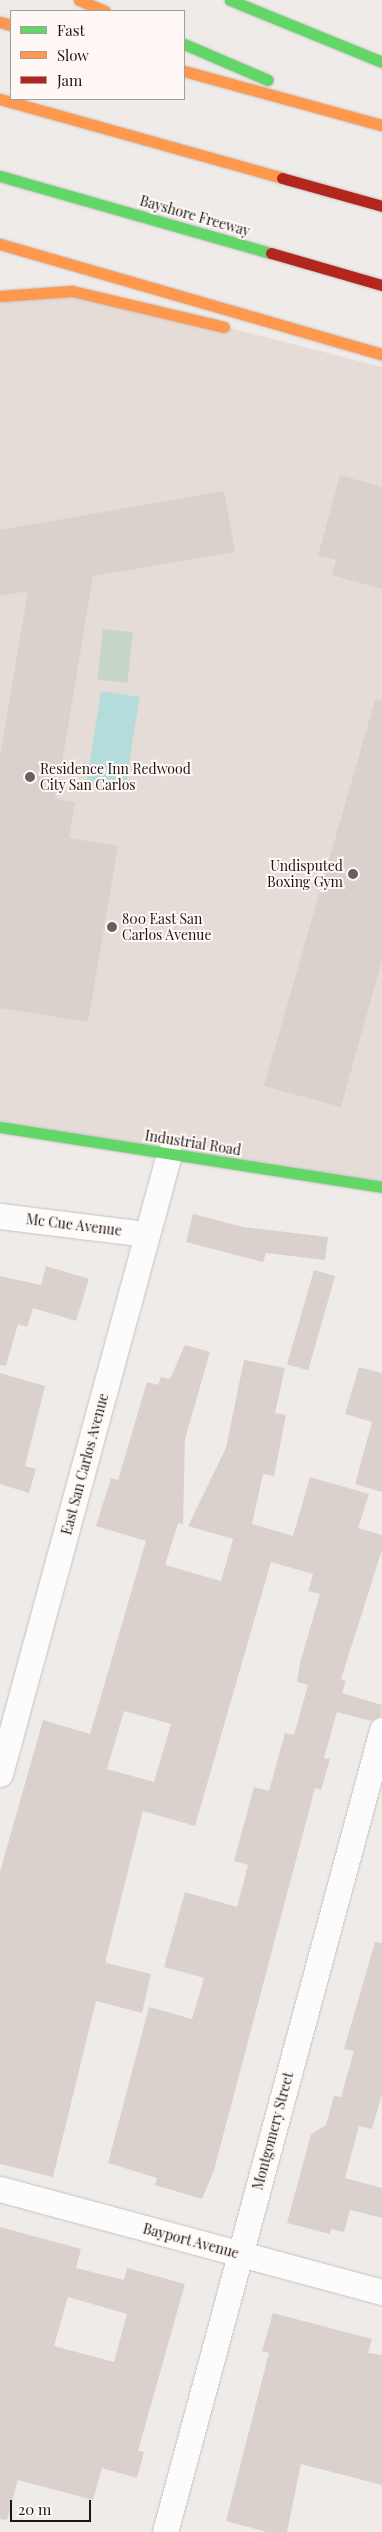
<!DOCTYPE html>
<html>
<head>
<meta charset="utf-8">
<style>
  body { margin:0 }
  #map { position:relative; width:382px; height:2532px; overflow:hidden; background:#efebe9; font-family:"Playfair Display",serif }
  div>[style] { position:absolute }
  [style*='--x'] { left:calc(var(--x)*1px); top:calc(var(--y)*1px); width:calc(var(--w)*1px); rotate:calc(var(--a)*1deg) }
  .built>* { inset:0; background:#e5dbd7 }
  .green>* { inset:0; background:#c7d5c7; transform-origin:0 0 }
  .water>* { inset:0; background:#b4dcdb; transform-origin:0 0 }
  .building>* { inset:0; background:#dbd1cc; transform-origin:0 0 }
  .roads { filter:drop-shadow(0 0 1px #c6c2c1) drop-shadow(0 0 1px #c6c2c1) }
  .street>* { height:25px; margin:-12.5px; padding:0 12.5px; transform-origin:12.5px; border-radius:12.5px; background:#fdfcfc }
  .fast>* { height:11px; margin:-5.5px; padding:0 5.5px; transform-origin:5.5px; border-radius:5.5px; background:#63d668 }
  .slow>* { height:11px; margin:-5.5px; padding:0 5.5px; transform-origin:5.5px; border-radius:5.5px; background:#ff974d }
  .jam>* { height:11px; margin:-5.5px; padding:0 5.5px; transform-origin:5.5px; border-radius:5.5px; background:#b3261e }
  .dots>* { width:14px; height:14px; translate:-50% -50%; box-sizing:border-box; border:2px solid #fff8f4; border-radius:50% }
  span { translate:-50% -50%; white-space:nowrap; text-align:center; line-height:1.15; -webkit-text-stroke:4px #fff8f4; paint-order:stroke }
  .street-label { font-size:14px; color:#191716 }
  .poi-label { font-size:14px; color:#191716 }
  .left { translate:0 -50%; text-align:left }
  .right { translate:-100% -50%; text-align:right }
  .legend { position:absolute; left:10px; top:10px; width:175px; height:90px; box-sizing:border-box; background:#fff8f4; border:1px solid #a39e9b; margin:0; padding:6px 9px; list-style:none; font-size:15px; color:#191716 }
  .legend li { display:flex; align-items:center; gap:10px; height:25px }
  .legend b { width:25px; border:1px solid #a39e9b }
  .scale { position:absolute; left:10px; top:2500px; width:81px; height:22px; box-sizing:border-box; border:2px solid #191716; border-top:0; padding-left:6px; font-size:15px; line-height:18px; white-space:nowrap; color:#191716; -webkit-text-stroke:4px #fff8f4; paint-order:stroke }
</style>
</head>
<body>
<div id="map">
  <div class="built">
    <div style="clip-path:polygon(0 296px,112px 298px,382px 367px,382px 1187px,0 1127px)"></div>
  </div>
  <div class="green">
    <div style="left:103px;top:629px;width:30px;height:51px;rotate:6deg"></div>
  </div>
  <div class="water">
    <div style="left:101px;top:691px;width:39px;height:90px;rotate:9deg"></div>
  </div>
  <div class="building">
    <div style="clip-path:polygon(340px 475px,382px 487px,382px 589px,332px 575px,336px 560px,318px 556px)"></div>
    <div style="clip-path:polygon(224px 491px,235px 552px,93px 576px,56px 799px,75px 802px,69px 838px,118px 846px,88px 1022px,0 1008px,0 756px,28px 591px,0 596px,0 530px)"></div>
    <div style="clip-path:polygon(375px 700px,382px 701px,382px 960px,341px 1107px,264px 1086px)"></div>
    <div style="clip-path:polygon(193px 1214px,243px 1227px,328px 1237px,325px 1260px,266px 1253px,263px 1262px,186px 1242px)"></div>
    <div style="clip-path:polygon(46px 1266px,89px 1279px,76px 1321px,33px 1308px,27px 1327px,18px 1324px,6px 1366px,0 1365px,0 1276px,41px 1285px)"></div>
    <div style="left:314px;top:1270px;width:22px;height:98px;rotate:16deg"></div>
    <div style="clip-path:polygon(evenodd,185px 1345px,210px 1352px,185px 1439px,183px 1524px,178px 1523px,165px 1565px,221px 1581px,233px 1539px,188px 1526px,226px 1448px,244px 1360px,285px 1368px,275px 1413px,286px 1415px,274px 1476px,263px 1474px,252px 1524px,293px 1536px,310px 1477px,369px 1494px,358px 1528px,382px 1535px,382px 1550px,341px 1679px,346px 1681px,342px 1693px,382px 1705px,381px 1716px,371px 1721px,337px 1712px,324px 1758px,330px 1759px,321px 1790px,315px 1788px,214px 2170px,202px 2199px,155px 2185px,157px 2178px,108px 2163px,149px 2007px,192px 2019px,204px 1978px,164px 1967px,185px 1892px,237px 1907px,248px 1865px,234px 1861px,254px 1787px,269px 1791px,285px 1733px,294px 1735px,308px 1685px,297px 1682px,300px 1663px,320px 1594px,308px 1591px,313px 1574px,271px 1562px,195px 1826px,143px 1811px,106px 1959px,106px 1963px,151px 1974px,142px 2013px,96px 2001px,53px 2177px,0 2164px,0 1872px,43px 1720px,90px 1734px,146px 1541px,96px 1526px,111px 1478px,118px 1480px,147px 1382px,158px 1385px,161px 1377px,170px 1379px,185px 1345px,124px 1711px,171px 1724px,154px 1782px,107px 1769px,124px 1711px)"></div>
    <div style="clip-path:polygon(359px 1367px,382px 1373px,382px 1492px,355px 1484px,372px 1422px,345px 1414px)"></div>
    <div style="clip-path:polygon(0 1373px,45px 1386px,25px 1466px,36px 1469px,29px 1493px,0 1484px)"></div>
    <div style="clip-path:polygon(375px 1942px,382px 1943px,382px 2094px,372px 2129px,359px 2126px,345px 2178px,382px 2188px,382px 2218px,350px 2210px,344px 2232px,331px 2229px,330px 2234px,287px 2223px,311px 2134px,326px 2125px,334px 2096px,341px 2097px,354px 2051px,344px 2049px)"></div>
    <div style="clip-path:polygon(evenodd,0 2227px,81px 2249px,76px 2268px,124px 2280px,127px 2268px,185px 2284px,138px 2451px,144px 2452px,137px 2478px,102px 2468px,93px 2500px,18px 2480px,7px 2520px,0 2519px,0 2227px,68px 2297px,127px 2314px,114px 2362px,54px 2346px,68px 2297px)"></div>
    <div style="clip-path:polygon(273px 2313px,372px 2339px,368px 2353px,382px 2355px,382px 2485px,301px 2464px,287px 2532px,267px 2532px,226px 2521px,269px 2353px,262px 2351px)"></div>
  </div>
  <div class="roads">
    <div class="street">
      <div style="--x:0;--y:1216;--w:148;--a:7"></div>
      <div style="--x:0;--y:1774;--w:643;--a:-74.75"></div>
      <div style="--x:0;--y:2189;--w:396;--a:15.1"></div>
      <div style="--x:165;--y:2532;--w:831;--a:-74.86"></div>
    </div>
    <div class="fast">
      <div style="--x:230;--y:0;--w:164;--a:22.2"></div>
      <div style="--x:184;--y:44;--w:91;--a:23.2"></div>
      <div style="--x:0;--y:176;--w:282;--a:15.9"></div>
      <div style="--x:0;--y:1127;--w:387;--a:8.9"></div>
    </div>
    <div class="slow">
      <div style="--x:79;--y:0;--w:28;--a:23"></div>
      <div style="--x:0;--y:22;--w:11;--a:15"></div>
      <div style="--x:184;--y:71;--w:205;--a:15.3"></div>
      <div style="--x:0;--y:99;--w:293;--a:15.6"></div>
      <div style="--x:0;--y:244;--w:398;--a:16.1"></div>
      <div style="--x:0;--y:296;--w:72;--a:-4"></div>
      <div style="--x:72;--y:291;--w:156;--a:13.3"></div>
    </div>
    <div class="jam">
      <div style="--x:282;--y:178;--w:104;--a:15.6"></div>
      <div style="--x:271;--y:253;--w:116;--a:16.1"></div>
    </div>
  </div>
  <div class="dots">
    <div style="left:30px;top:777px;background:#646160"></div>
    <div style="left:353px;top:874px;background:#646160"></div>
    <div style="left:112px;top:927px;background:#646160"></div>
  </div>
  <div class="street-label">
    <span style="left:195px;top:216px;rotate:16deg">Bayshore Freeway</span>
    <span style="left:193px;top:1143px;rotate:9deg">Industrial Road</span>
    <span style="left:74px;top:1225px;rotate:7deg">Mc Cue Avenue</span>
    <span style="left:85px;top:1464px;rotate:-75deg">East San Carlos Avenue</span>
    <span style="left:273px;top:2131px;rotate:-75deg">Montgomery Street</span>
    <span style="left:191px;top:2241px;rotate:15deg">Bayport Avenue</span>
  </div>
  <div class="poi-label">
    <span class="left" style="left:40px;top:777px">Residence Inn Redwood<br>City San Carlos</span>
    <span class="right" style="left:343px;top:874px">Undisputed<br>Boxing Gym</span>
    <span class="left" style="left:122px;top:927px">800 East San<br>Carlos Avenue</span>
  </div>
  <ul class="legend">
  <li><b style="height:6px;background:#63d668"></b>Fast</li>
  <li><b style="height:6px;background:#ff974d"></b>Slow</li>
  <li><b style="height:6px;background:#b3261e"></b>Jam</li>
  </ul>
  <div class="scale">20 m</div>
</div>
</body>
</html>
